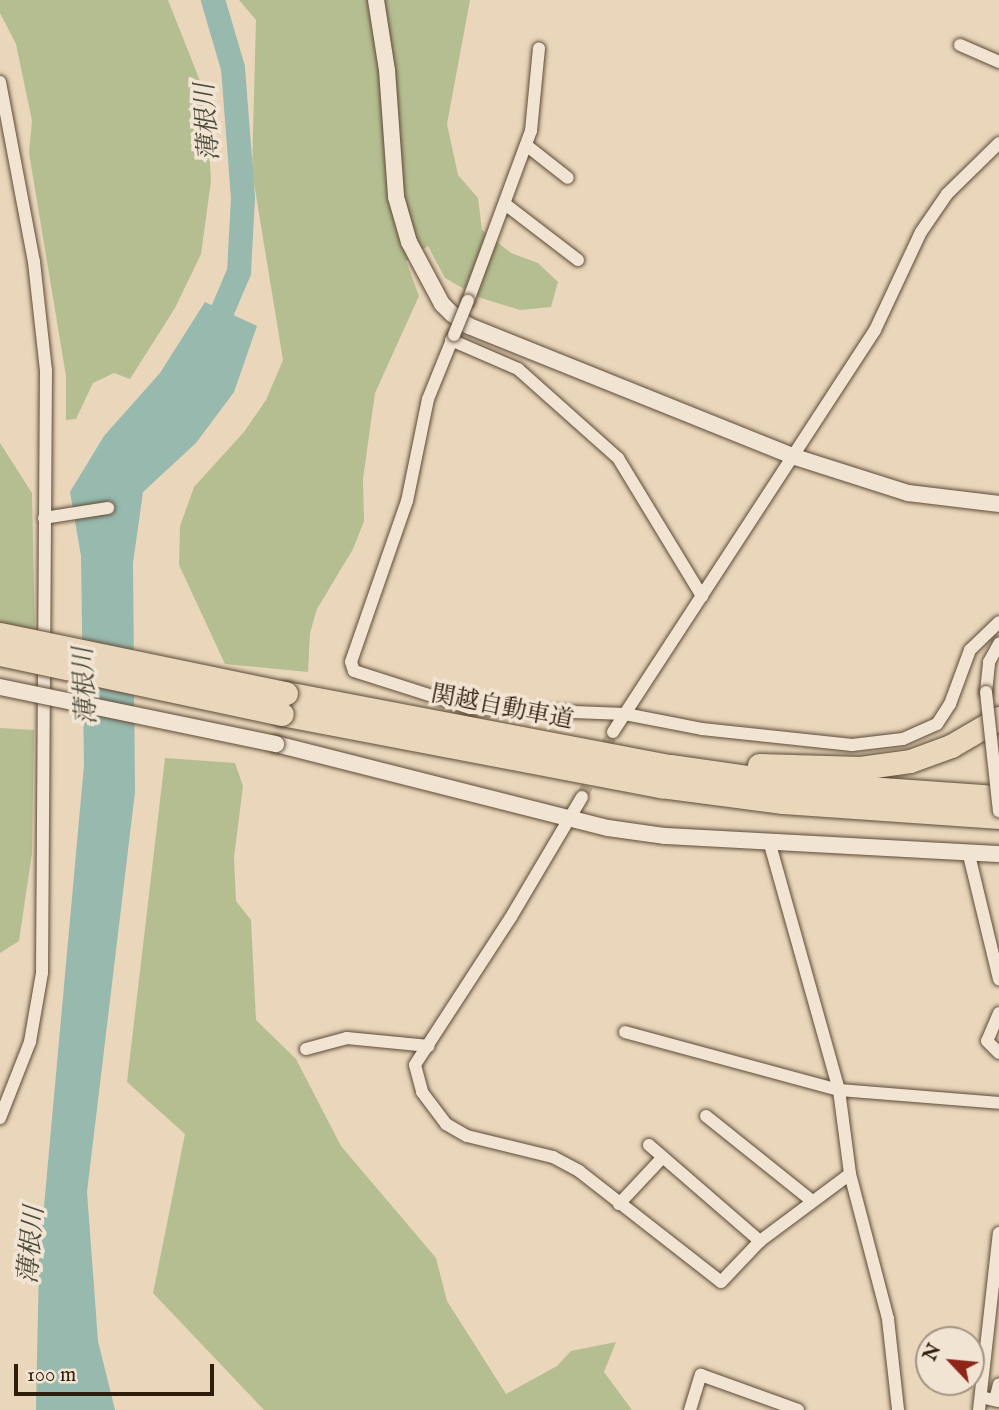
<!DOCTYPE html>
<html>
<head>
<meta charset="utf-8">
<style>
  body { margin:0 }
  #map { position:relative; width:999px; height:1410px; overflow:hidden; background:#e9d6bb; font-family:"IM FELL English","Noto Serif JP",serif }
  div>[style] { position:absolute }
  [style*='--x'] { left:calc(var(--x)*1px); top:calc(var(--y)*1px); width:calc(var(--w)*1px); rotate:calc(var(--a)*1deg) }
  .green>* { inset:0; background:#b5be91 }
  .water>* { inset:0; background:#97b9ae }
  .river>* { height:24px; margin:-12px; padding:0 12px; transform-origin:12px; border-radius:12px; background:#97b9ae }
  .minor-tunnel>* { height:12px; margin-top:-6px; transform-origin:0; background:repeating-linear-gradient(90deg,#c4b198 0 12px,transparent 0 18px) }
  .roads { filter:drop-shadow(0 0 2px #5e4b37) drop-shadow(0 0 2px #5e4b37) }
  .minor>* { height:12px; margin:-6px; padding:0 6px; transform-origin:6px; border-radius:6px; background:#f1e4d3 }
  .tertiary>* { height:16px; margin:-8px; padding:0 8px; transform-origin:8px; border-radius:8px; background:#f1e4d3 }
  .motorway>* { height:23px; margin:-11.5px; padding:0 11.5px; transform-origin:11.5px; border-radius:11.5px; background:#e9d6bb }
  .bridges { filter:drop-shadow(0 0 2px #5e4b37) drop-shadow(0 0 2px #5e4b37) }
  .minor-bridge>* { height:12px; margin:-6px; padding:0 6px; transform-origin:6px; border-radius:6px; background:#f1e4d3 }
  .tertiary-bridge>* { height:16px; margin:-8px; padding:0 8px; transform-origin:8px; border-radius:8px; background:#f1e4d3 }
  .motorway-bridge>* { height:23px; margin:-11.5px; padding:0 11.5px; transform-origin:11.5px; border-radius:11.5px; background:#e9d6bb }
  span { translate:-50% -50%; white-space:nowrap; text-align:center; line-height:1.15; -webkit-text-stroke:7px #f1e4d3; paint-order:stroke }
  .street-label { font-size:24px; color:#2f1d0b }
  .water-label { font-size:26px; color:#4e4c3c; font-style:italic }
  .north { position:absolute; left:915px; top:1326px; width:70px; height:70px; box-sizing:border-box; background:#f1e4d3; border:2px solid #a39483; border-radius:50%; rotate:296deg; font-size:19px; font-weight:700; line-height:28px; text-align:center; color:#2f1d0b }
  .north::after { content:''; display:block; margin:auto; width:24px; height:32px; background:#8f2418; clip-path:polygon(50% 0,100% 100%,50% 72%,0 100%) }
  .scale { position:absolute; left:14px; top:1364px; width:200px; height:32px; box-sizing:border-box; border:4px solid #2f1d0b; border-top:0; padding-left:9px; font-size:21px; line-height:24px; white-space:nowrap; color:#2f1d0b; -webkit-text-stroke:5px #f1e4d3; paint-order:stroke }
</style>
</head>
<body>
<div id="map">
  <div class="green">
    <div style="clip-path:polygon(0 0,168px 0,206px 96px,211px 181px,201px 254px,175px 308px,130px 379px,114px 373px,93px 383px,76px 419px,66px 420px,66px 376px,29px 153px,32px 121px,16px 44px,0 13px)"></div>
    <div style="clip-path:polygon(239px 0,470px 0,447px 124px,458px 175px,478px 198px,482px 230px,511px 253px,538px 263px,558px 282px,551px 307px,520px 310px,478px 297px,445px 278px,428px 246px,406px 261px,419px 296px,375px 393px,363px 479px,364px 521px,353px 549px,317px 609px,310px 633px,308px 672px,225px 664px,179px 565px,180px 526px,194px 487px,244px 432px,266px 400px,283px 360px,252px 171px,256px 20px)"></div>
    <div style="clip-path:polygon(0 443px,32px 493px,35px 641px,0 628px)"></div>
    <div style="clip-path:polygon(0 728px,34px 730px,32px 853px,19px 941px,0 953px)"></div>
    <div style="clip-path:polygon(165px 758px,235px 763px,243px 786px,234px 857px,236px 901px,251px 920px,256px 1020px,296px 1059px,341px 1146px,436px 1258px,447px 1301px,506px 1394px,557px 1366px,571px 1351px,616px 1342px,604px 1372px,632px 1410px,264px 1410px,153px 1293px,185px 1134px,127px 1082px)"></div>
  </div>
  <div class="water">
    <div style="clip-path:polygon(205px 302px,257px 326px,234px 392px,196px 443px,143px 492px,133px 563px,135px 792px,87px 1192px,98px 1341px,115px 1410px,36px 1410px,39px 1262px,84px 765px,81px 556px,70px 492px,104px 436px,160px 373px)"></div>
  </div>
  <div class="river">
    <div style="--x:210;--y:340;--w:74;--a:-66.9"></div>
    <div style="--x:239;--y:272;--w:74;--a:-86.9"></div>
    <div style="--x:243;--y:198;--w:130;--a:-94.4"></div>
    <div style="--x:233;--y:68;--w:71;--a:-106.4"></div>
  </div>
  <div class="minor-tunnel">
    <div style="--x:582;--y:797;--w:72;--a:-64.5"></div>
  </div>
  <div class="roads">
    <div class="minor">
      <div style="--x:960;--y:45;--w:43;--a:23.6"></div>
      <div style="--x:0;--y:82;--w:183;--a:79.3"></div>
      <div style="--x:34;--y:262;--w:109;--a:83.7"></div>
      <div style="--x:46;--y:370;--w:603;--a:90.38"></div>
      <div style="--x:42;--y:973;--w:70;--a:99.9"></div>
      <div style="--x:30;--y:1042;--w:82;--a:111.5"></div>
      <div style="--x:526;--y:145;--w:53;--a:38.2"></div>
      <div style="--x:505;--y:204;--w:92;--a:37.5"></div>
      <div style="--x:468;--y:301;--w:181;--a:-69.7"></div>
      <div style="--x:531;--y:131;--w:83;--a:-84.5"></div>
      <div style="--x:454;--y:335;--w:69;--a:112.1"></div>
      <div style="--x:428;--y:399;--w:104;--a:101.6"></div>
      <div style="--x:407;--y:501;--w:170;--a:109.2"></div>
      <div style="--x:351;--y:662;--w:9;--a:72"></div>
      <div style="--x:354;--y:671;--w:122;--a:17.7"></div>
      <div style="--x:470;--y:708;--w:155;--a:2.2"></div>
      <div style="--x:625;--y:714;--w:78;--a:11"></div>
      <div style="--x:702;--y:729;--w:151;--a:6.1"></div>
      <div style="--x:852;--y:745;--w:51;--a:-6.7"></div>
      <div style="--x:903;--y:739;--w:37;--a:-24"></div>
      <div style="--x:937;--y:724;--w:24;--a:-57"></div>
      <div style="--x:950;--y:704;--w:58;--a:-69.7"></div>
      <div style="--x:970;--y:650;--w:40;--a:-44"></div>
      <div style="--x:451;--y:340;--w:73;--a:23.4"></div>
      <div style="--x:518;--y:369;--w:134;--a:41.7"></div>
      <div style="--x:618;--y:458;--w:162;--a:58.7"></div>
      <div style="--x:44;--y:518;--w:65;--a:-8.9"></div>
      <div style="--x:986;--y:692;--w:30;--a:-84"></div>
      <div style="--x:989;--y:662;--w:21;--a:-61"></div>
      <div style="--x:613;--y:732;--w:480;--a:-56.9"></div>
      <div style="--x:875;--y:330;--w:108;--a:-64.9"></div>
      <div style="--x:921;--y:232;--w:46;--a:-55.6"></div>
      <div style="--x:947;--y:194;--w:73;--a:-44.4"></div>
      <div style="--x:582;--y:797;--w:139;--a:120.6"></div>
      <div style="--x:511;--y:917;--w:176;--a:123"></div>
      <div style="--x:415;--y:1065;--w:28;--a:75"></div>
      <div style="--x:422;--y:1092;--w:40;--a:53"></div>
      <div style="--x:446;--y:1124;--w:24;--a:30"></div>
      <div style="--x:467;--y:1136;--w:89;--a:13.7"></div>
      <div style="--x:553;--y:1157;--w:30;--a:28"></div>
      <div style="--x:579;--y:1171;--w:180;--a:38"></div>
      <div style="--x:721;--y:1282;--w:57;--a:-46.4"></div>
      <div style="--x:769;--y:841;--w:259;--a:74.3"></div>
      <div style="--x:839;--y:1090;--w:85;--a:82.5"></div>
      <div style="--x:850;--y:1174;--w:150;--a:75.3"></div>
      <div style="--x:888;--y:1319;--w:92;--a:83.7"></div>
      <div style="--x:968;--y:851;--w:132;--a:76.4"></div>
      <div style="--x:999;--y:1013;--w:30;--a:113"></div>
      <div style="--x:987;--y:1041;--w:17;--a:45"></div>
      <div style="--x:625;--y:1032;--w:222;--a:15.2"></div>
      <div style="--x:839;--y:1090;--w:161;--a:4.6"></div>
      <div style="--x:306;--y:1049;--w:42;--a:-15"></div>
      <div style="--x:347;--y:1038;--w:82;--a:5.6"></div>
      <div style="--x:706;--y:1116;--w:136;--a:38.7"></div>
      <div style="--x:649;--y:1145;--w:147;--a:40.9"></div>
      <div style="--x:760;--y:1241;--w:112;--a:-36.7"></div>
      <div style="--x:619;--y:1204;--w:64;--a:-46.9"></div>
      <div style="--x:981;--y:1397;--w:18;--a:13"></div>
      <div style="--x:995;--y:1400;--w:16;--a:-76"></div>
      <div style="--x:690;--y:1410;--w:37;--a:-73"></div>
      <div style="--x:701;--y:1375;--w:103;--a:19.8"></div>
      <div style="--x:979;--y:1410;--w:178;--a:-83.6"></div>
    </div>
    <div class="tertiary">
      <div style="--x:376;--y:0;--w:71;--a:81.1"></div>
      <div style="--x:387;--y:70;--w:127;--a:85.9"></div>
      <div style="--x:396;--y:197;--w:47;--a:73.9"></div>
      <div style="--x:409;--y:242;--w:70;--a:62"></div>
      <div style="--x:442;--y:304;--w:14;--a:45"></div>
      <div style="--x:452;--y:314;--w:21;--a:35"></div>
      <div style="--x:469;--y:326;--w:351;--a:21.9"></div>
      <div style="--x:795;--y:457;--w:119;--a:17.7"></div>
      <div style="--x:908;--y:493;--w:92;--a:6.9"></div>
      <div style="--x:276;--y:744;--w:342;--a:14.2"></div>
      <div style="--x:608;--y:828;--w:58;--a:8"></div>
      <div style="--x:665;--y:836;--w:334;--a:3.1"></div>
    </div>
    <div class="motorway">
      <div style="--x:286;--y:693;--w:391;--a:10.8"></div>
      <div style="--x:670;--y:766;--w:113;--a:8.1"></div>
      <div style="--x:782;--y:782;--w:218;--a:4"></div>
      <div style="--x:282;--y:714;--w:386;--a:10.8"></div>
      <div style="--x:661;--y:786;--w:123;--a:7.5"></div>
      <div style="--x:783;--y:802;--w:217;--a:4"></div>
      <div style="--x:759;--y:765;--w:101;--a:1.7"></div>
      <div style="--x:860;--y:768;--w:50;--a:-8"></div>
      <div style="--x:910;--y:761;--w:44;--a:-20.1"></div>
      <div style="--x:951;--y:746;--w:56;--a:-30.3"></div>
    </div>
  </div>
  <div class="bridges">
    <div class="minor-bridge">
      <div style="--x:454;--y:335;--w:37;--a:-68"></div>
      <div style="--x:986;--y:692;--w:120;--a:83.8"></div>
    </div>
    <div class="tertiary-bridge">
      <div style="--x:0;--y:687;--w:282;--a:11.7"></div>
    </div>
    <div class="motorway-bridge">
      <div style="--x:0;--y:634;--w:292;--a:11.7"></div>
      <div style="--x:0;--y:654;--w:288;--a:12"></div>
    </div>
  </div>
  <div class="street-label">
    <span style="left:502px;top:708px;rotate:11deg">関越自動車道</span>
  </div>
  <div class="water-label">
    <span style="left:208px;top:122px;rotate:-94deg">薄根川</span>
    <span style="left:86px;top:686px;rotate:-93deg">薄根川</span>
    <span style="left:32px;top:1245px;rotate:-85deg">薄根川</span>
  </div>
  <div class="north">N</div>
  <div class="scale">100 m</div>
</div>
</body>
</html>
